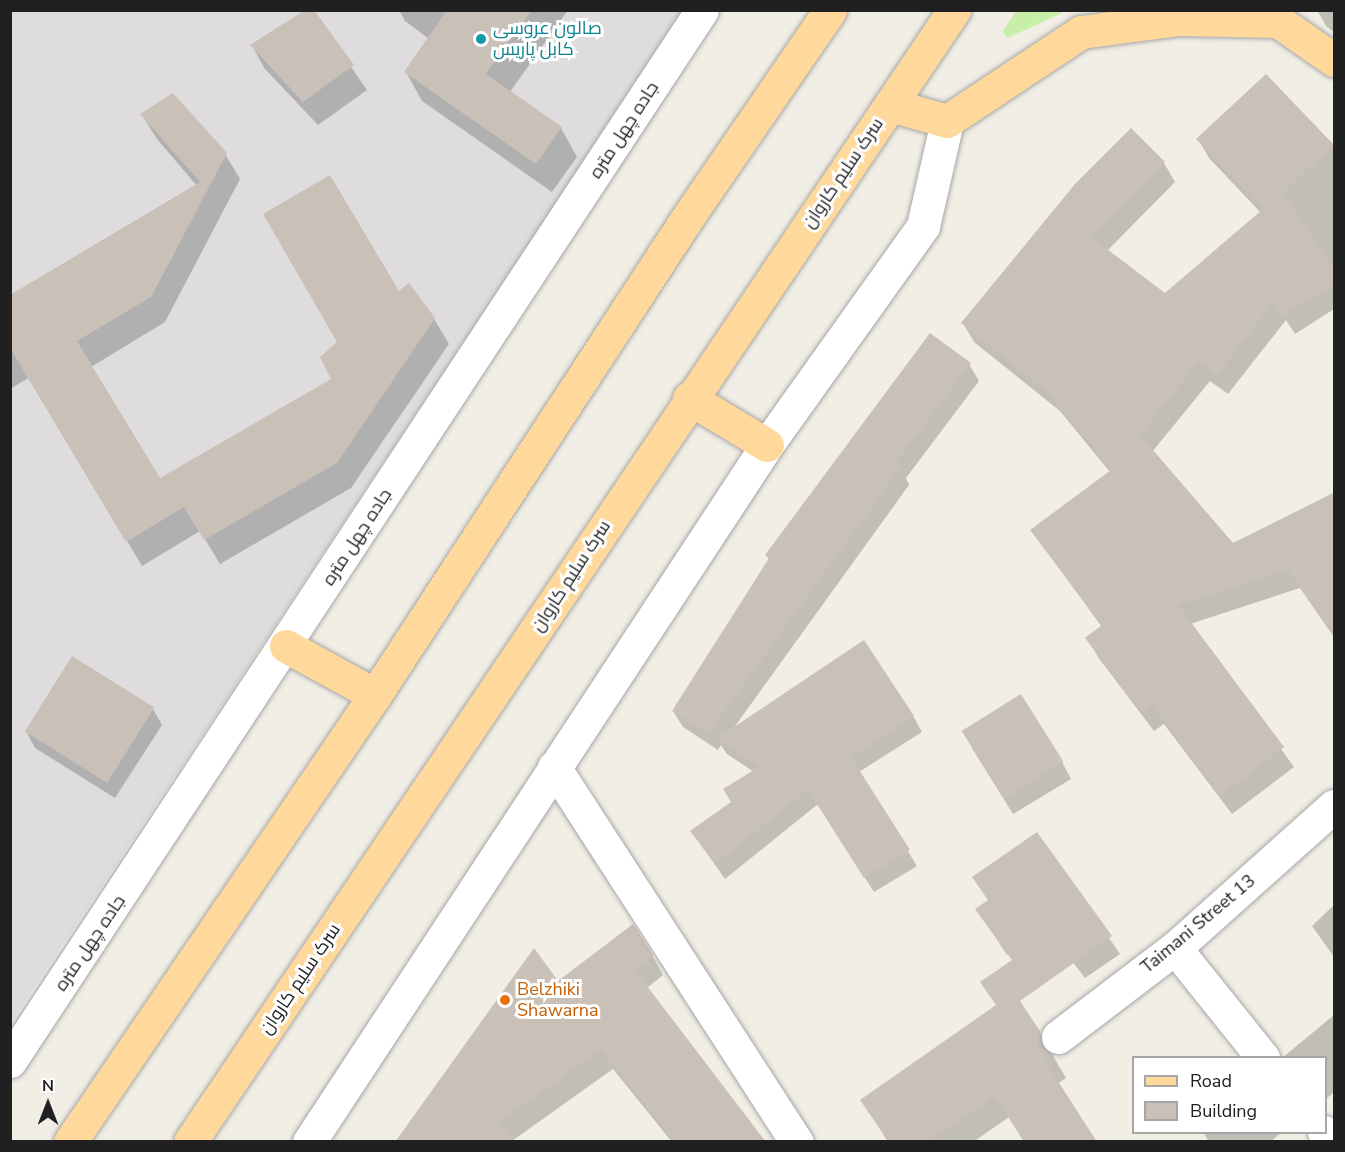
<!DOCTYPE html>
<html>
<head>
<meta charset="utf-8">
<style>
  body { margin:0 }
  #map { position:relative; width:1345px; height:1152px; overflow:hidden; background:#f1eee5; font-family:"Nunito Sans",Cairo,sans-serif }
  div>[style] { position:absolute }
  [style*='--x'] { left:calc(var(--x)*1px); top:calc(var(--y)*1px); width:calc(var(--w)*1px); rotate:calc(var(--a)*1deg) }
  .residential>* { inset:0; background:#dedcdc }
  .grass>* { inset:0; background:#c7efa7 }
  .shadow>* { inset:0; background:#0003 }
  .building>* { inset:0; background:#c9c0b8; transform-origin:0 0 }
  .roads { filter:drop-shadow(0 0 2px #a7a7a7) drop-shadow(0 0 2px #a7a7a7) }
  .minor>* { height:33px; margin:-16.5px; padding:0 16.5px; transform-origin:16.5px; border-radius:16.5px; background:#fff }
  .major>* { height:33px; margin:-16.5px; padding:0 16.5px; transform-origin:16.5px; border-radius:16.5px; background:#ffd99c }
  .dots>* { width:16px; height:16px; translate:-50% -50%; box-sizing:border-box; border:3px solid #fff; border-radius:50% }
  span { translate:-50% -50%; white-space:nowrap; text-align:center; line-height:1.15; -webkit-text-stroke:6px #fff; paint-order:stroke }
  .culture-label { font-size:18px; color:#0d838f }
  .left { translate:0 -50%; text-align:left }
  .street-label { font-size:18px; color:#202020 }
  .food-label { font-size:18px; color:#c56008 }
  .frame { position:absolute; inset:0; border:12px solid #202020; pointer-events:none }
  .legend { position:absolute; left:1132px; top:1056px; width:195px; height:78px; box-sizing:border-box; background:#fff; border:2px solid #a6a6a6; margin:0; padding:8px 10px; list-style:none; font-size:18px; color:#202020 }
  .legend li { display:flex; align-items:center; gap:12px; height:30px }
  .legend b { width:30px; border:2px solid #a6a6a6 }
  .north { position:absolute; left:18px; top:1074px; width:60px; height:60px; -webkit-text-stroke:4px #fff; paint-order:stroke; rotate:0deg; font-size:16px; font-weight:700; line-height:24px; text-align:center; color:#202020 }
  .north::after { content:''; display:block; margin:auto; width:21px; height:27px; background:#202020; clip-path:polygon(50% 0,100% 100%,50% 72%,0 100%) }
</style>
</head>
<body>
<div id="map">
  <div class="residential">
    <div style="clip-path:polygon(11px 11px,684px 11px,11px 1022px)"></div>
  </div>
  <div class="grass">
    <div style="clip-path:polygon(1017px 10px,1062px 11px,1062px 13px,1007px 38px,1003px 31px)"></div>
  </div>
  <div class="shadow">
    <div style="clip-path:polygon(312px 10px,367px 90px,318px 125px,265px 69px,252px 46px)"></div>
    <div style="clip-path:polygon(399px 10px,568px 10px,510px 92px,561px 128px,577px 157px,552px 192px,422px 101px,406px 72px,429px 39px,405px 21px)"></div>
    <div style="clip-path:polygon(1317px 10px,1334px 10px,1334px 32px,1326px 26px)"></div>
    <div style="clip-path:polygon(1266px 76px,1334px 148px,1334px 309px,1295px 334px,1286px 320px,1228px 394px,1210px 381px,1152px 452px,1233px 545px,1334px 494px,1334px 637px,1300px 588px,1190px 624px,1294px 767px,1232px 814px,1164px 724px,1154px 731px,1098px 657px,1087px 638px,1102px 627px,1031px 530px,1110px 472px,1060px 411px,974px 342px,963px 323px,1164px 163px,1175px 182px,1107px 251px,1165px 295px,1261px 213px,1209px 158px,1198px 139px)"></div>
    <div style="clip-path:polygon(142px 115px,225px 154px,240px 179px,165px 322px,91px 367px,159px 480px,333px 379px,399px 293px,434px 319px,449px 344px,351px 488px,220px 564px,200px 531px,142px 566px,30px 377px,10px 389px,10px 296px,197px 186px,157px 139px)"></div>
    <div style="clip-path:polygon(969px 364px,979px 381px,906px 478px,909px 485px,733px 729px,913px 716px,922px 732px,859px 772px,917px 866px,874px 892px,818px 804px,725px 879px,692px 832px,733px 803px,754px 772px,727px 754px,721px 745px,718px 750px,683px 727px,673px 711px,769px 560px,767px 556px)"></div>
    <div style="clip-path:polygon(153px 709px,162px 725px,115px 798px,35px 748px,26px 731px)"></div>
    <div style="clip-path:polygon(972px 748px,1062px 762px,1071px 779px,1013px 814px)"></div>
    <div style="clip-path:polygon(1037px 834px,1120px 954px,1085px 978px,1046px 927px,1007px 955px,977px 909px,989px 901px,974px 878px)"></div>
    <div style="clip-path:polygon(1334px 905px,1334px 957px,1312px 926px)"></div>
    <div style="clip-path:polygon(652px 955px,663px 975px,647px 988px,765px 1142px,672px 1142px,613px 1069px,512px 1141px,401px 1142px,558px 983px)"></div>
    <div style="clip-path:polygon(1334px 1015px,1334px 1092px,1326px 1099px,1326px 1058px,1282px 1058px)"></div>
    <div style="clip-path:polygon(1039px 1032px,1066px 1078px,973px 1142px,888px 1142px,862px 1100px)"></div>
    <div style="clip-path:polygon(1203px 1132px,1282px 1132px,1270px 1142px,1209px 1142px)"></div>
  </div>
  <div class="building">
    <div style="clip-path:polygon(305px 10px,314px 10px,354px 65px,303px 102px,250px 45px)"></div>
    <div style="clip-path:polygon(447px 10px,532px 10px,486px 74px,562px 127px,536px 164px,404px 72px)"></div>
    <div style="clip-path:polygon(1266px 74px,1334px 145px,1283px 192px,1335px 268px,1335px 283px,1283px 316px,1274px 302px,1216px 376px,1198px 362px,1140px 435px,1233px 543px,1335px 492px,1335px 636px,1287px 569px,1178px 605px,1284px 747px,1220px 796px,1152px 705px,1142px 713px,1085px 638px,1102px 625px,1030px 530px,1111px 470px,1047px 392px,961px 323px,1075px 184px,1131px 128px,1165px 162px,1091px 237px,1165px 293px,1263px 209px,1196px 139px)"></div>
    <div style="clip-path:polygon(173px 93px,227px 153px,151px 297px,77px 341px,160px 478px,331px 379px,320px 357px,337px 342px,263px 214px,330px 175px,399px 291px,409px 283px,435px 318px,337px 463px,204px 540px,184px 507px,126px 542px,10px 348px,10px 295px,200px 182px,140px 114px)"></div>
    <div style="clip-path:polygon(930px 333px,971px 363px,895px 463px,901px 467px,708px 734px,672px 711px,769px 558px,765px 555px)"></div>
    <div style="clip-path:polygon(864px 640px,914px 716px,851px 757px,910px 850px,864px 878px,808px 790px,715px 864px,690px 831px,731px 802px,723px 789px,759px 767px,716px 739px)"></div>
    <div style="left:72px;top:656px;width:97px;height:89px;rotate:32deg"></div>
    <div style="left:1021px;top:694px;width:80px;height:70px;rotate:58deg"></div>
    <div style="clip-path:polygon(1037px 832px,1112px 936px,1020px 1001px,1040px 1031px,1043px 1048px,1054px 1055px,1045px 1061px,1097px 1142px,1024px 1142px,995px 1096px,929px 1142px,889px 1142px,860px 1100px,996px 1005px,980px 982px,1012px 960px,975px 909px,988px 900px,972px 877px)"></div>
    <div style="clip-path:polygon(633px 924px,653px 955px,634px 969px,766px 1142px,675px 1142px,601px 1050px,500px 1121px,515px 1142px,395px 1142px,534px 948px,558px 981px)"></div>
  </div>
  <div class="roads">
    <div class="minor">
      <div style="--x:554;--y:767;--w:447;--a:57.1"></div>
      <div style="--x:1175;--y:948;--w:141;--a:51.3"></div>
      <div style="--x:1058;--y:1037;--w:147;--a:-37.3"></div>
      <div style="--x:1175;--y:948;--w:213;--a:-41.8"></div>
      <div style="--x:10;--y:1061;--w:1258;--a:-56.64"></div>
      <div style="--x:1324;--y:1132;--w:12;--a:55"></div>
      <div style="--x:309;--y:1142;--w:834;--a:-56.69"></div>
      <div style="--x:767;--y:445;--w:269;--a:-54.5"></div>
      <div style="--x:923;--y:226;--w:108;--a:-77.1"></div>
    </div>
    <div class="major">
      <div style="--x:1262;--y:10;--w:88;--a:34.8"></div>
      <div style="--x:890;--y:105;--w:59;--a:15.7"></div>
      <div style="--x:947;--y:121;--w:161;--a:-33.6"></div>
      <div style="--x:1081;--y:32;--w:99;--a:-7.6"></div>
      <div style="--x:1179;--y:19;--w:100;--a:1.1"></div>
      <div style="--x:689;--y:398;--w:91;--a:31.1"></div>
      <div style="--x:286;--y:646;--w:102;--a:28.8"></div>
      <div style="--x:70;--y:1142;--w:541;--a:-55.69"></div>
      <div style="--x:375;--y:695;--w:575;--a:-56.78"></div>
      <div style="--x:690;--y:214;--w:247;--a:-55.5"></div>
      <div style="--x:190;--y:1142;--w:1366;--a:-55.98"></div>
    </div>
  </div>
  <div class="dots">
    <div style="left:481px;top:39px;background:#0f9aa8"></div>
    <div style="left:505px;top:1000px;background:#e8710a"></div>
  </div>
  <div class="culture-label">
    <span class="left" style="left:493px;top:39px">صالون عروسی<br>کابل پاریس</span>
  </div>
  <div class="street-label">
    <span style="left:624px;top:130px;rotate:-57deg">جاده چهل متره</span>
    <span style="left:843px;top:173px;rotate:-56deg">سرک سلیم کاروان</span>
    <span style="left:357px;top:537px;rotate:-57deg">جاده چهل متره</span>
    <span style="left:571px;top:576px;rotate:-57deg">سرک سلیم کاروان</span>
    <span style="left:1198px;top:924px;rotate:-40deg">Taimani Street 13</span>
    <span style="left:90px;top:943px;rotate:-56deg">جاده چهل متره</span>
    <span style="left:300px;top:979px;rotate:-56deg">سرک سلیم کاروان</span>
  </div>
  <div class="food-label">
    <span class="left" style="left:517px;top:1000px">Belzhiki<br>Shawarna</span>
  </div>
  <div class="frame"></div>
  <ul class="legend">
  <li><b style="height:8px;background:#ffd99c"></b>Road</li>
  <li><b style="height:16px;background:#c9c0b8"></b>Building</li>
  </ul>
  <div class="north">N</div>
</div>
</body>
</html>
